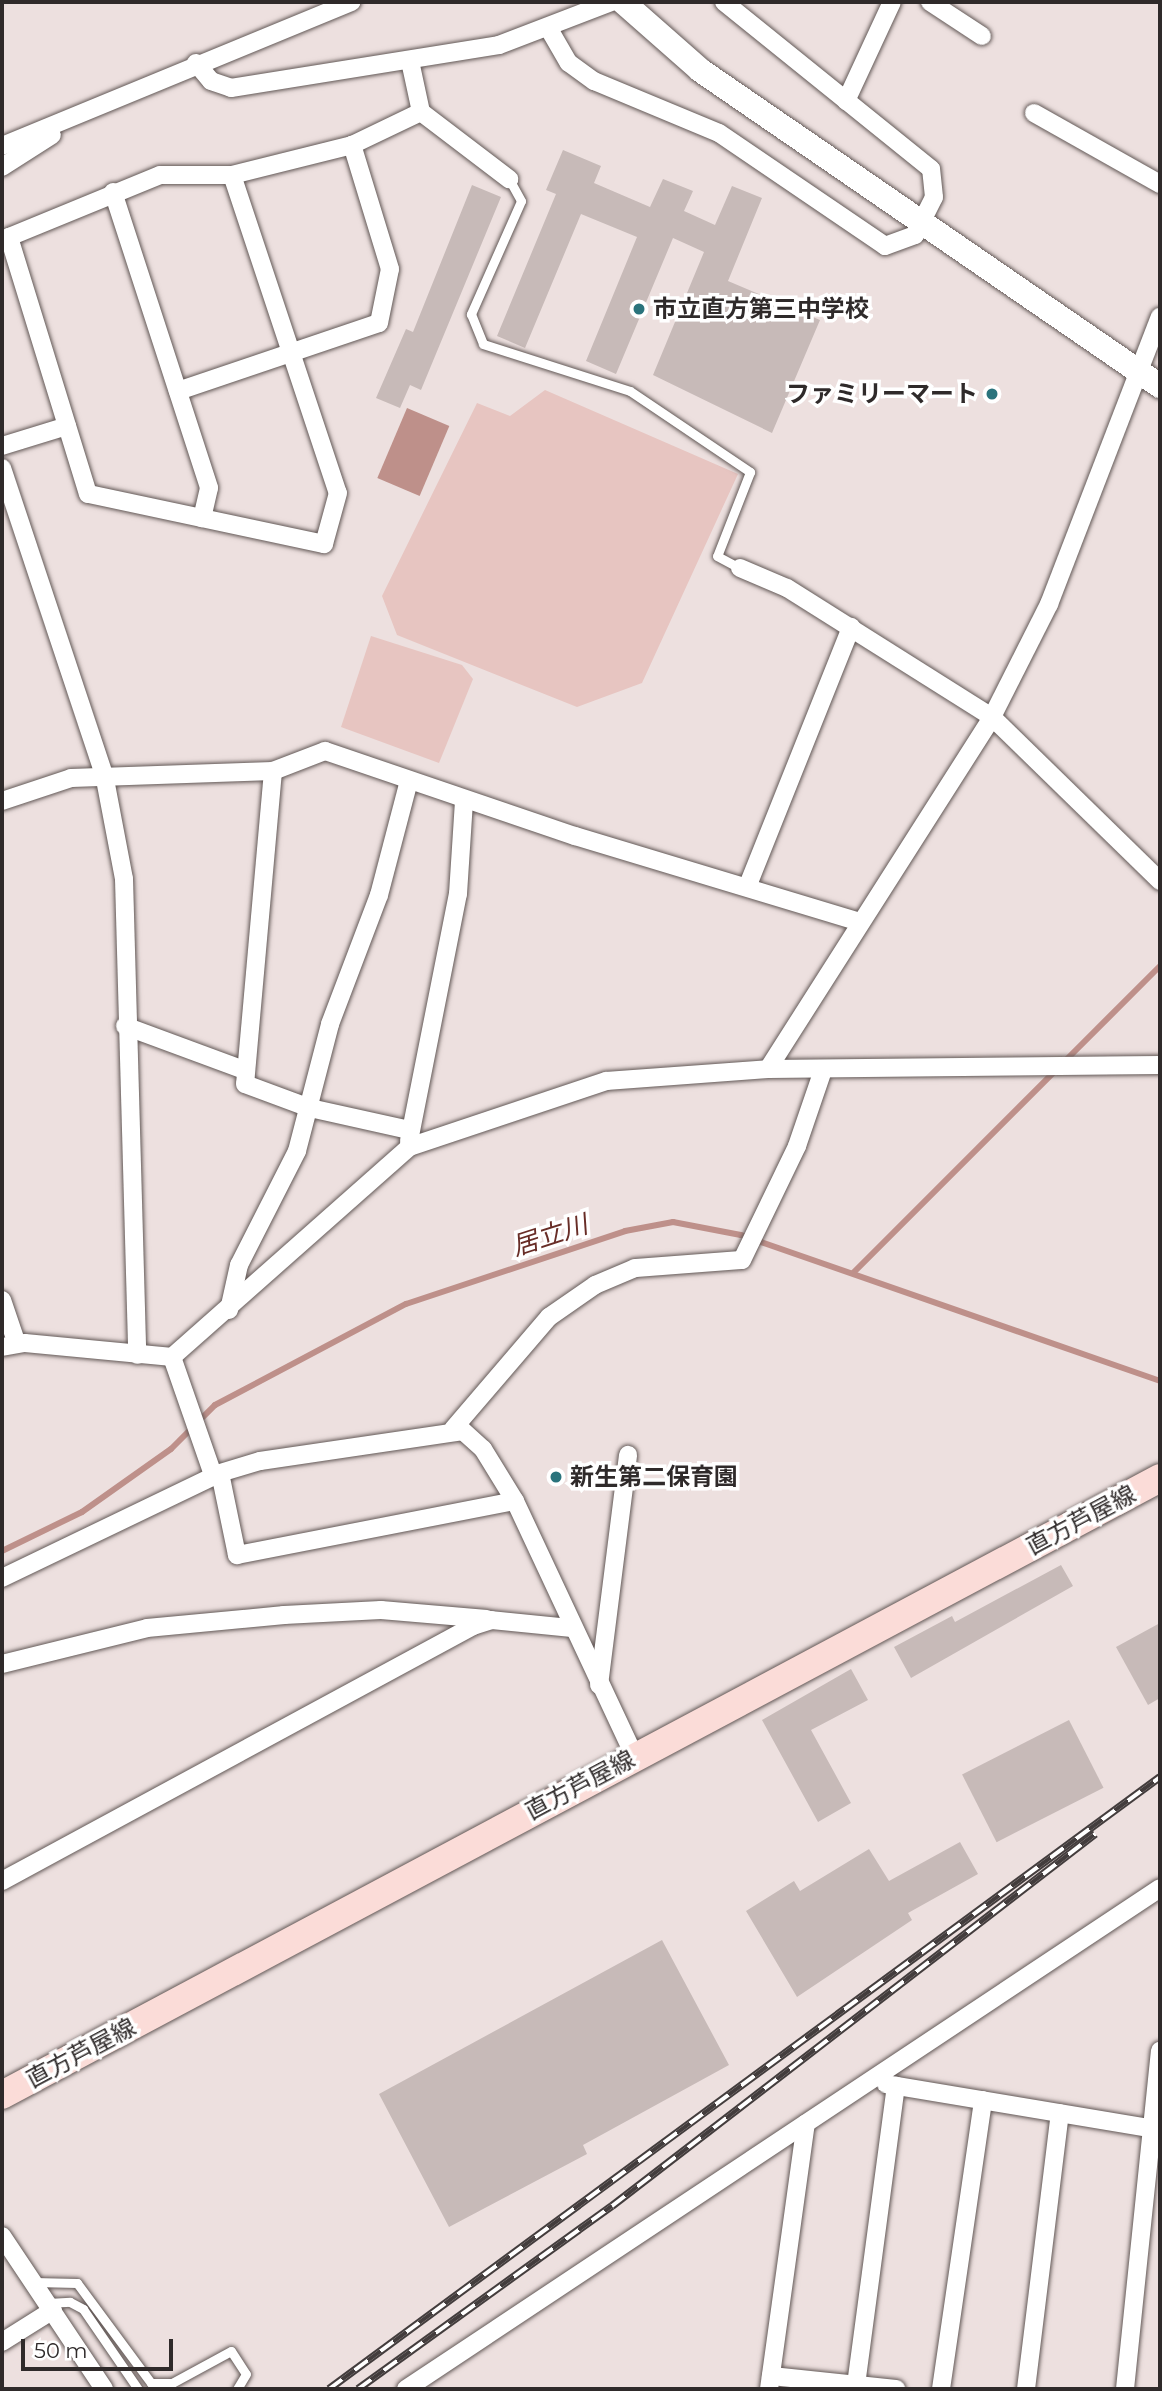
<!DOCTYPE html>
<html>
<head>
<meta charset="utf-8">
<style>
  body { margin:0 }
  #map { position:relative; width:1162px; height:2391px; overflow:hidden; background:#ede0df; font-family:Montserrat,"Noto Sans JP",sans-serif }
  div>[style] { position:absolute }
  [style*='--x'] { left:calc(var(--x)*1px); top:calc(var(--y)*1px); width:calc(var(--w)*1px); rotate:calc(var(--a)*1deg) }
  .green>* { inset:0; background:#e7c5c1 }
  .water>* { inset:0; background:#be908a; transform-origin:0 0 }
  .stream>* { height:6px; margin:-3px; padding:0 3px; transform-origin:3px; border-radius:3px; background:#be908a }
  .building>* { inset:0; background:#c7bab8; transform-origin:0 0 }
  .roads { filter:drop-shadow(0 0 2px #625856) drop-shadow(0 0 2px #625856) }
  .lane>* { height:9px; margin:-4.5px; padding:0 4.5px; transform-origin:4.5px; border-radius:4.5px; background:#fff }
  .street>* { height:18px; margin:-9px; padding:0 9px; transform-origin:9px; border-radius:9px; background:#fff }
  .secondary>* { height:24px; margin:-12px; padding:0 12px; transform-origin:12px; border-radius:12px; background:#fff }
  .primary>* { height:28px; margin:-14px; padding:0 14px; transform-origin:14px; border-radius:14px; background:#fbdcd8 }
  .rail>* { height:8px; margin-top:-4px; transform-origin:0; background:repeating-linear-gradient(90deg,#fff 0 16px,#433d3d 0 32px); box-sizing:border-box; border-block:2px solid #433d3d }
  .dots>* { width:19px; height:19px; translate:-50% -50%; box-sizing:border-box; border:4px solid #fff; border-radius:50% }
  span { translate:-50% -50%; white-space:nowrap; text-align:center; line-height:1.15; -webkit-text-stroke:7px #fff; paint-order:stroke }
  .poi-label { font-size:24px; color:#2f2a2a; font-weight:700 }
  .left { translate:0 -50%; text-align:left }
  .right { translate:-100% -50%; text-align:right }
  .street-label { font-size:24px; color:#2f2a2a }
  .water-label { font-size:26px; color:#682d27; font-style:italic }
  .frame { position:absolute; inset:0; border:4px solid #2f2a2a; pointer-events:none }
  .scale { position:absolute; left:21px; top:2339px; width:152px; height:32px; box-sizing:border-box; border:4px solid #2f2a2a; border-top:0; padding-left:9px; font-size:21px; line-height:24px; white-space:nowrap; color:#2f2a2a; -webkit-text-stroke:5px #fff; paint-order:stroke }
</style>
</head>
<body>
<div id="map">
  <div class="green">
    <div style="clip-path:polygon(545px 390px,738px 474px,642px 683px,577px 707px,397px 635px,382px 596px,477px 403px,510px 416px)"></div>
    <div style="clip-path:polygon(371px 636px,462px 665px,473px 679px,439px 763px,341px 727px)"></div>
  </div>
  <div class="water">
    <div style="left:407px;top:408px;width:46px;height:76px;rotate:23deg"></div>
  </div>
  <div class="stream">
    <div style="--x:1065;--y:1061;--w:134;--a:-45"></div>
    <div style="--x:853;--y:1273;--w:288;--a:-45"></div>
    <div style="--x:2;--y:1551;--w:89;--a:-26"></div>
    <div style="--x:82;--y:1512;--w:109;--a:-35.3"></div>
    <div style="--x:171;--y:1449;--w:62;--a:-45"></div>
    <div style="--x:215;--y:1405;--w:216;--a:-27.9"></div>
    <div style="--x:406;--y:1304;--w:231;--a:-18.4"></div>
    <div style="--x:625;--y:1231;--w:49;--a:-10.6"></div>
    <div style="--x:673;--y:1222;--w:69;--a:10.8"></div>
    <div style="--x:741;--y:1235;--w:444;--a:19.2"></div>
  </div>
  <div class="building">
    <div style="clip-path:polygon(563px 150px,601px 166px,594px 183px,650px 207px,663px 179px,693px 191px,684px 211px,715px 225px,732px 186px,762px 198px,728px 281px,820px 320px,772px 433px,653px 375px,704px 252px,673px 238px,616px 374px,586px 361px,637px 237px,581px 214px,525px 348px,497px 336px,556px 194px,546px 190px)"></div>
    <div style="clip-path:polygon(472px 185px,501px 197px,421px 390px,410px 385px,400px 408px,376px 398px,406px 329px,413px 332px)"></div>
    <div style="clip-path:polygon(1061px 1565px,1073px 1586px,911px 1678px,894px 1647px,952px 1616px,955px 1622px)"></div>
    <div style="clip-path:polygon(1160px 1623px,1160px 1698px,1148px 1705px,1116px 1647px)"></div>
    <div style="clip-path:polygon(851px 1669px,868px 1700px,811px 1730px,851px 1803px,818px 1822px,762px 1720px)"></div>
    <div style="left:1069px;top:1720px;width:76px;height:120px;rotate:63deg"></div>
    <div style="clip-path:polygon(960px 1842px,978px 1874px,908px 1913px,912px 1920px,797px 1997px,746px 1911px,794px 1881px,800px 1891px,869px 1849px,889px 1881px)"></div>
    <div style="clip-path:polygon(662px 1940px,729px 2065px,583px 2145px,587px 2154px,449px 2227px,379px 2094px)"></div>
  </div>
  <div class="roads">
    <div class="lane">
      <div style="--x:509;--y:179;--w:25;--a:61"></div>
      <div style="--x:521;--y:201;--w:124;--a:113.9"></div>
      <div style="--x:471;--y:314;--w:32;--a:68"></div>
      <div style="--x:483;--y:344;--w:154;--a:17.7"></div>
      <div style="--x:630;--y:391;--w:145;--a:34"></div>
      <div style="--x:750;--y:472;--w:90;--a:111.4"></div>
      <div style="--x:717;--y:556;--w:26;--a:28"></div>
      <div style="--x:34;--y:2282;--w:43;--a:1.3"></div>
      <div style="--x:77;--y:2283;--w:124;--a:53.5"></div>
      <div style="--x:151;--y:2383;--w:21;--a:0"></div>
      <div style="--x:172;--y:2383;--w:67;--a:-28.5"></div>
      <div style="--x:231;--y:2351;--w:27;--a:57"></div>
      <div style="--x:246;--y:2374;--w:17;--a:121"></div>
      <div style="--x:48;--y:2303;--w:22;--a:-3"></div>
      <div style="--x:70;--y:2302;--w:15;--a:28"></div>
      <div style="--x:83;--y:2309;--w:97;--a:55.5"></div>
    </div>
    <div class="street">
      <div style="--x:930;--y:2;--w:62;--a:33.2"></div>
      <div style="--x:549;--y:29;--w:39;--a:60"></div>
      <div style="--x:569;--y:63;--w:31;--a:36"></div>
      <div style="--x:594;--y:81;--w:135;--a:22.6"></div>
      <div style="--x:719;--y:133;--w:201;--a:34.2"></div>
      <div style="--x:885;--y:246;--w:32;--a:-20"></div>
      <div style="--x:915;--y:235;--w:42;--a:-63.4"></div>
      <div style="--x:934;--y:197;--w:28;--a:-96"></div>
      <div style="--x:931;--y:169;--w:266;--a:-141.1"></div>
      <div style="--x:410;--y:61;--w:52;--a:77.8"></div>
      <div style="--x:421;--y:112;--w:111;--a:37.3"></div>
      <div style="--x:196;--y:63;--w:23;--a:50"></div>
      <div style="--x:211;--y:81;--w:21;--a:19"></div>
      <div style="--x:231;--y:88;--w:271;--a:-9.1"></div>
      <div style="--x:499;--y:45;--w:120;--a:-21"></div>
      <div style="--x:846;--y:101;--w:109;--a:-65.1"></div>
      <div style="--x:1034;--y:113;--w:145;--a:29.4"></div>
      <div style="--x:2;--y:146;--w:378;--a:-22.4"></div>
      <div style="--x:2;--y:167;--w:59;--a:-32.6"></div>
      <div style="--x:232;--y:175;--w:335;--a:71.6"></div>
      <div style="--x:338;--y:493;--w:53;--a:105.4"></div>
      <div style="--x:324;--y:544;--w:241;--a:-168"></div>
      <div style="--x:88;--y:494;--w:269;--a:-107.1"></div>
      <div style="--x:9;--y:237;--w:163;--a:-22.3"></div>
      <div style="--x:160;--y:175;--w:72;--a:0"></div>
      <div style="--x:232;--y:175;--w:124;--a:-14"></div>
      <div style="--x:352;--y:145;--w:76;--a:-25.6"></div>
      <div style="--x:113;--y:192;--w:311;--a:72"></div>
      <div style="--x:209;--y:488;--w:31;--a:103"></div>
      <div style="--x:178;--y:391;--w:212;--a:-18.7"></div>
      <div style="--x:379;--y:323;--w:55;--a:-78.5"></div>
      <div style="--x:390;--y:269;--w:130;--a:-107"></div>
      <div style="--x:2;--y:446;--w:68;--a:-17.1"></div>
      <div style="--x:2;--y:468;--w:323;--a:71.6"></div>
      <div style="--x:104;--y:774;--w:107;--a:79.2"></div>
      <div style="--x:124;--y:879;--w:476;--a:88.4"></div>
      <div style="--x:740;--y:568;--w:51;--a:23.1"></div>
      <div style="--x:787;--y:588;--w:242;--a:32.2"></div>
      <div style="--x:992;--y:717;--w:235;--a:44.3"></div>
      <div style="--x:273;--y:771;--w:314;--a:95.1"></div>
      <div style="--x:245;--y:1084;--w:69;--a:20.3"></div>
      <div style="--x:310;--y:1108;--w:101;--a:12.5"></div>
      <div style="--x:2;--y:801;--w:73;--a:-18.4"></div>
      <div style="--x:71;--y:778;--w:202;--a:-2"></div>
      <div style="--x:273;--y:771;--w:56;--a:-21"></div>
      <div style="--x:325;--y:751;--w:264;--a:18.8"></div>
      <div style="--x:575;--y:836;--w:295;--a:16.8"></div>
      <div style="--x:748;--y:885;--w:278;--a:-68.2"></div>
      <div style="--x:125;--y:1026;--w:127;--a:20.3"></div>
      <div style="--x:768;--y:1069;--w:417;--a:-57.5"></div>
      <div style="--x:992;--y:717;--w:127;--a:-63.2"></div>
      <div style="--x:1049;--y:604;--w:308;--a:-68.9"></div>
      <div style="--x:409;--y:1141;--w:252;--a:-78.8"></div>
      <div style="--x:458;--y:894;--w:94;--a:-86.3"></div>
      <div style="--x:2;--y:1300;--w:46;--a:71.2"></div>
      <div style="--x:229;--y:1310;--w:46;--a:-77.5"></div>
      <div style="--x:239;--y:1265;--w:128;--a:-63"></div>
      <div style="--x:297;--y:1151;--w:131;--a:-75.4"></div>
      <div style="--x:330;--y:1024;--w:138;--a:-69.2"></div>
      <div style="--x:379;--y:895;--w:118;--a:-75.3"></div>
      <div style="--x:2;--y:1347;--w:23;--a:-10"></div>
      <div style="--x:25;--y:1343;--w:148;--a:5.4"></div>
      <div style="--x:172;--y:1357;--w:317;--a:-41.5"></div>
      <div style="--x:409;--y:1147;--w:208;--a:-18.5"></div>
      <div style="--x:606;--y:1081;--w:162;--a:-4.2"></div>
      <div style="--x:768;--y:1069;--w:392;--a:-0.6"></div>
      <div style="--x:172;--y:1357;--w:125;--a:70.8"></div>
      <div style="--x:453;--y:1429;--w:148;--a:-49.4"></div>
      <div style="--x:549;--y:1317;--w:56;--a:-34.8"></div>
      <div style="--x:595;--y:1285;--w:43;--a:-23"></div>
      <div style="--x:635;--y:1268;--w:107;--a:-4.3"></div>
      <div style="--x:742;--y:1260;--w:127;--a:-64.2"></div>
      <div style="--x:797;--y:1146;--w:80;--a:-71.1"></div>
      <div style="--x:220;--y:1473;--w:84;--a:78.3"></div>
      <div style="--x:237;--y:1555;--w:283;--a:-11"></div>
      <div style="--x:2;--y:1578;--w:242;--a:-25.7"></div>
      <div style="--x:220;--y:1473;--w:42;--a:-16.7"></div>
      <div style="--x:260;--y:1461;--w:205;--a:-8.4"></div>
      <div style="--x:463;--y:1431;--w:27;--a:42"></div>
      <div style="--x:483;--y:1449;--w:61;--a:58.4"></div>
      <div style="--x:515;--y:1501;--w:280;--a:64.9"></div>
      <div style="--x:2;--y:1664;--w:149;--a:-13.9"></div>
      <div style="--x:147;--y:1628;--w:138;--a:-5.4"></div>
      <div style="--x:284;--y:1615;--w:97;--a:-3"></div>
      <div style="--x:381;--y:1610;--w:106;--a:4.9"></div>
      <div style="--x:599;--y:1685;--w:232;--a:-82.8"></div>
      <div style="--x:2;--y:1881;--w:536;--a:-28.43"></div>
      <div style="--x:473;--y:1626;--w:19;--a:-18"></div>
      <div style="--x:491;--y:1620;--w:80;--a:5.7"></div>
      <div style="--x:886;--y:2084;--w:278;--a:9.5"></div>
      <div style="--x:2;--y:2236;--w:184;--a:56.3"></div>
      <div style="--x:2;--y:2342;--w:60;--a:-32.1"></div>
      <div style="--x:771;--y:2376;--w:126;--a:5.9"></div>
      <div style="--x:856;--y:2385;--w:302;--a:-82.4"></div>
      <div style="--x:406;--y:2389;--w:905;--a:-33.6"></div>
      <div style="--x:769;--y:2389;--w:268;--a:-82.1"></div>
      <div style="--x:941;--y:2389;--w:292;--a:-81.7"></div>
      <div style="--x:1026;--y:2389;--w:278;--a:-83"></div>
      <div style="--x:1125;--y:2389;--w:340;--a:-84.1"></div>
    </div>
    <div class="secondary">
      <div style="--x:623;--y:2;--w:103;--a:41.4"></div>
      <div style="--x:700;--y:70;--w:558;--a:34.49"></div>
    </div>
    <div class="primary">
      <div style="--x:2;--y:2095;--w:1312;--a:-28.05"></div>
    </div>
  </div>
  <div class="rail">
    <div style="--x:329;--y:2389;--w:1032;--a:-36.37"></div>
    <div style="--x:358;--y:2389;--w:313;--a:-35.8"></div>
    <div style="--x:612;--y:2206;--w:610;--a:-37.6"></div>
  </div>
  <div class="dots">
    <div style="left:639px;top:309px;background:#2a737c"></div>
    <div style="left:992px;top:394px;background:#2a737c"></div>
    <div style="left:556px;top:1477px;background:#2a737c"></div>
  </div>
  <div class="poi-label">
    <span class="left" style="left:653px;top:309px">市立直方第三中学校</span>
    <span class="right" style="left:978px;top:394px">ファミリーマート</span>
    <span class="left" style="left:570px;top:1477px">新生第二保育園</span>
  </div>
  <div class="street-label">
    <span style="left:1081px;top:1520px;rotate:-28deg">直方芦屋線</span>
    <span style="left:580px;top:1785px;rotate:-28deg">直方芦屋線</span>
    <span style="left:81px;top:2053px;rotate:-28deg">直方芦屋線</span>
  </div>
  <div class="water-label">
    <span style="left:550px;top:1236px;rotate:-18deg">居立川</span>
  </div>
  <div class="frame"></div>
  <div class="scale">50 m</div>
</div>
</body>
</html>
